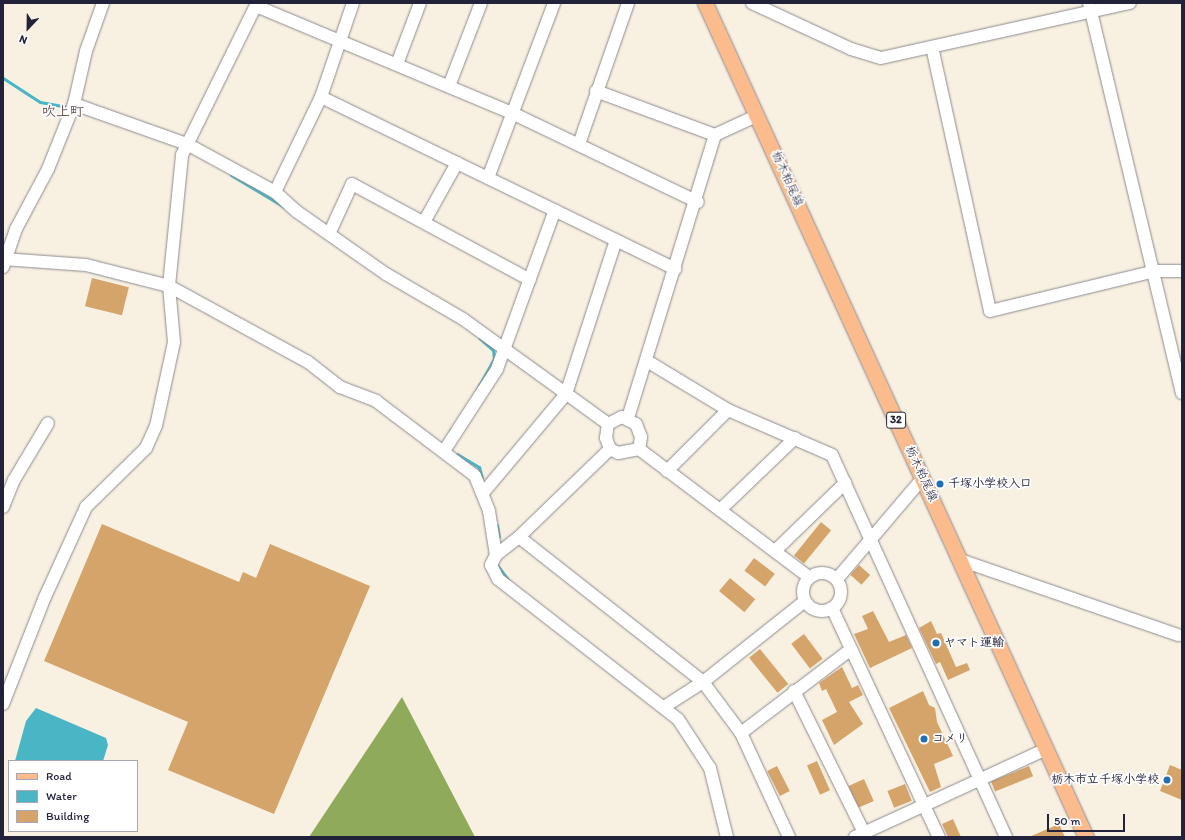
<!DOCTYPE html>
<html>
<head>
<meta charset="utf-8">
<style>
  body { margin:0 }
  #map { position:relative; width:1185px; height:840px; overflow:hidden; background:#f8f1e2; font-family:Itim,"Klee One",sans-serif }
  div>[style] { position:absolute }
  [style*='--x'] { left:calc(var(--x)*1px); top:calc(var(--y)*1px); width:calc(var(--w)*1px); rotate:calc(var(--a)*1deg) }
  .forest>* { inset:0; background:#90aa5b }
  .water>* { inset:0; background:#49b5c5 }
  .stream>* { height:3px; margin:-1.5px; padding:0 1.5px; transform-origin:1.5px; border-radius:1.5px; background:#49b5c5 }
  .building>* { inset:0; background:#d5a46b; transform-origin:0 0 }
  .roads { filter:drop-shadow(0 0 1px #8d8a8e) drop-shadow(0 0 1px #8d8a8e) }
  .minor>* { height:12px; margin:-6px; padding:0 6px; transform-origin:6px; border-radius:6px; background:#fff }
  .minor>.ring { margin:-6px; padding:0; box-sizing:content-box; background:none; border:12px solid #fff; border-radius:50% }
  .major>* { height:15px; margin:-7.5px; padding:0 7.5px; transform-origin:7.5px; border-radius:7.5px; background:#fbbb8c }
  .dots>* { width:11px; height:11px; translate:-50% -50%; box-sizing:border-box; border:2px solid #fff; border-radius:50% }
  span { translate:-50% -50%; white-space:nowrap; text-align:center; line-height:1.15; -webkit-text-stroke:3.5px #fff; paint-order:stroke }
  .shield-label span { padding:1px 3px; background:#fff; border:1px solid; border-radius:3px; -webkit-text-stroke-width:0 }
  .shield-label { font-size:11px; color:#22223b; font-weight:700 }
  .street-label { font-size:12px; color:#22223b }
  .poi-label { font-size:12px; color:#22223b; font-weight:700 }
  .left { translate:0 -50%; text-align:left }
  .right { translate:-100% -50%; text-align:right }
  .quarter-label { font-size:14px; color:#61504c; font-weight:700 }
  .frame { position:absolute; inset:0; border:4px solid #22223b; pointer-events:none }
  .legend { position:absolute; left:8px; top:760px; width:130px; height:72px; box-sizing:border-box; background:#fff; border:1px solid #a7a7b1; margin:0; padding:5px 7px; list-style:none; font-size:12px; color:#22223b }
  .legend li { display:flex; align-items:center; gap:8px; height:20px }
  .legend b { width:20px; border:1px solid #a7a7b1 }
  .north { position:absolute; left:8px; top:8px; width:40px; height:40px; -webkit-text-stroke:3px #fff; paint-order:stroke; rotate:202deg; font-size:11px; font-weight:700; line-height:16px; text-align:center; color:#22223b }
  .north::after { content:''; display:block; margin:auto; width:14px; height:18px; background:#22223b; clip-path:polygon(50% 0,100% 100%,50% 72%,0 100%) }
  .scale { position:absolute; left:1047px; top:814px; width:78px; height:18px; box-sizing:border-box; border:2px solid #22223b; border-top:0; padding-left:5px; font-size:12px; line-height:14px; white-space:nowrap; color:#22223b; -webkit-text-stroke:3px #fff; paint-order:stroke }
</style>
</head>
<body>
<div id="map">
  <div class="forest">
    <div style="clip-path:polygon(402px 697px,475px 837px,309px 837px)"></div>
  </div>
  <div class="water">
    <div style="clip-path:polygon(36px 708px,106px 738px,108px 745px,103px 761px,15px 761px,26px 721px)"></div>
  </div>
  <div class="stream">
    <div style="--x:3;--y:78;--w:44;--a:33"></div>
    <div style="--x:40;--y:102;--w:27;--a:10"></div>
    <div style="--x:231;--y:175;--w:62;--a:31.1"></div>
    <div style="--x:476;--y:391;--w:37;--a:-61"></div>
    <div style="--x:494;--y:359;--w:9;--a:-96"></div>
    <div style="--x:493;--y:350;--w:18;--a:-139"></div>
    <div style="--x:445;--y:441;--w:13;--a:-63"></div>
    <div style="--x:457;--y:454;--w:26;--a:31"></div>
    <div style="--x:479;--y:467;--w:11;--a:75"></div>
    <div style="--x:497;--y:525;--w:12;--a:81"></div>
    <div style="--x:497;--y:565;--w:20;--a:53"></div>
  </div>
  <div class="building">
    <div style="left:92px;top:278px;width:38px;height:29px;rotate:14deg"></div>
    <div style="left:821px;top:522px;width:13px;height:43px;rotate:39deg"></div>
    <div style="clip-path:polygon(102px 524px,239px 582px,243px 572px,256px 578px,270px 544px,370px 586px,274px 814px,168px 770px,188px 722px,44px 661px)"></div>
    <div style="left:754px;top:558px;width:26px;height:16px;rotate:37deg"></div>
    <div style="left:859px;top:565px;width:15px;height:13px;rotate:42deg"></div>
    <div style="left:730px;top:578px;width:33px;height:17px;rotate:40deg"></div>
    <div style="clip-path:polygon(873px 611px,889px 642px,906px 635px,912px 648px,870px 668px,854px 634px,868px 629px,862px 616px)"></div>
    <div style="clip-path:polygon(931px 621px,937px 634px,941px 633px,956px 667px,967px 663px,970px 670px,948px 680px,940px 662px,936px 664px,919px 628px)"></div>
    <div style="left:804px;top:634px;width:31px;height:16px;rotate:53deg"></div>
    <div style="left:760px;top:649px;width:45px;height:14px;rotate:51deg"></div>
    <div style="clip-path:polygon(842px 667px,852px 688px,858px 685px,863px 695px,849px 702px,863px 724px,834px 745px,822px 720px,837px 712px,826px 689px,822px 691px,819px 683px)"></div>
    <div style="clip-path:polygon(923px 691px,929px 705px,935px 708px,937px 722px,953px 756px,934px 764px,941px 787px,930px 792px,889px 708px)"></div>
    <div style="left:817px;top:761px;width:32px;height:11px;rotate:66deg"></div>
    <div style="clip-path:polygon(1170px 765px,1182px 770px,1182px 800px,1160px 791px)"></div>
    <div style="left:777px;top:766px;width:28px;height:11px;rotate:63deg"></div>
    <div style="left:1029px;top:766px;width:11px;height:41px;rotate:68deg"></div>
    <div style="left:864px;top:779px;width:24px;height:17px;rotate:66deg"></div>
    <div style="left:905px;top:784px;width:18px;height:19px;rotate:68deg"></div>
    <div style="clip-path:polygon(953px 819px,961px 837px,948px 837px,942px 824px)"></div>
    <div style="clip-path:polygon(1059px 824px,1065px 837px,1029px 837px)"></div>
  </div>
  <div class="roads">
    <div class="minor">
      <div style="--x:752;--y:3;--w:109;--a:24.9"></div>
      <div style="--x:851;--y:49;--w:31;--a:17"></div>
      <div style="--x:881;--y:58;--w:255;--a:-12.5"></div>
      <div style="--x:1089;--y:3;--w:401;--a:76.6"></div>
      <div style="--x:256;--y:6;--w:277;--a:22.7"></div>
      <div style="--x:512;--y:113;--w:206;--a:25.6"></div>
      <div style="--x:932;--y:47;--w:270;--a:77.6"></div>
      <div style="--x:990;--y:311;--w:170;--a:-13.6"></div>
      <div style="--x:1155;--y:271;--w:27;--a:0"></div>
      <div style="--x:397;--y:64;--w:65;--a:-69.3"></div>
      <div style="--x:449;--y:86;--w:89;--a:-68.9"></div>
      <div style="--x:596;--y:91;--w:127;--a:20.3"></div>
      <div style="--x:715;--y:135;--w:296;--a:107.1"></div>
      <div style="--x:321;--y:97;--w:394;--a:25.9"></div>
      <div style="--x:74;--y:104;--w:120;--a:19.5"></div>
      <div style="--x:187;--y:144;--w:100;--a:28.6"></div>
      <div style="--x:275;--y:192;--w:106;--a:-64.2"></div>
      <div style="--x:321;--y:97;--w:99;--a:-71.2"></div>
      <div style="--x:715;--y:135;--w:47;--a:-24.9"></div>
      <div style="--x:579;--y:144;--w:149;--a:-70.8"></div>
      <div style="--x:488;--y:178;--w:187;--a:-69.3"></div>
      <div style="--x:275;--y:192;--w:28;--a:42"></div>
      <div style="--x:296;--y:211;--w:110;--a:35"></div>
      <div style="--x:386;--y:274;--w:89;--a:30.3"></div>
      <div style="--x:463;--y:319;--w:179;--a:35.9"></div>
      <div style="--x:424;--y:222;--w:68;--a:-60.8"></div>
      <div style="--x:329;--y:234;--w:55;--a:-65.3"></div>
      <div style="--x:352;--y:184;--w:202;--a:28.3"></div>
      <div style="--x:3;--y:259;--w:83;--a:4.1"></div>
      <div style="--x:86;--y:265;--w:86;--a:14.2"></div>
      <div style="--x:169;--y:286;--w:158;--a:28.7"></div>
      <div style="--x:308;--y:362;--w:41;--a:38"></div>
      <div style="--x:340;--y:387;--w:39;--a:21"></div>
      <div style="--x:376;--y:401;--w:124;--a:37.1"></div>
      <div style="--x:475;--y:476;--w:38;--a:68"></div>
      <div style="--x:489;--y:511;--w:45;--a:81"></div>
      <div style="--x:3;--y:267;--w:40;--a:-71.1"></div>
      <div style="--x:16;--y:229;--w:68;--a:-61.9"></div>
      <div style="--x:48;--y:169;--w:70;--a:-68.2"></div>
      <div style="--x:74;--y:104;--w:54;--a:-77.2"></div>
      <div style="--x:86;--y:51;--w:51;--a:-70.5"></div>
      <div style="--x:647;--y:361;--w:95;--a:31.2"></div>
      <div style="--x:728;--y:410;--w:113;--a:23.4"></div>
      <div style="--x:832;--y:455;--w:420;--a:65.5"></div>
      <div style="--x:610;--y:449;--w:12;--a:-110"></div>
      <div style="--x:606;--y:438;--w:14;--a:-82"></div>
      <div style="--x:608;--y:424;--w:16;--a:-27"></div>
      <div style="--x:622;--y:417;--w:16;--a:27"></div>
      <div style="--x:636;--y:424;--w:14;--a:69"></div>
      <div style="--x:641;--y:437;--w:12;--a:99"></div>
      <div style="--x:639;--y:449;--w:21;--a:169"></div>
      <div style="--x:618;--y:453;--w:9;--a:-153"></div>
      <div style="--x:610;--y:449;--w:127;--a:136"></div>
      <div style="--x:519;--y:537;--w:234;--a:38.2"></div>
      <div style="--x:703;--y:682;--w:64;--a:53.3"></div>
      <div style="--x:741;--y:733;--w:115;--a:65.2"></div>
      <div style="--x:639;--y:449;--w:213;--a:37"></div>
      <div style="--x:444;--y:451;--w:98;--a:-57.1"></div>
      <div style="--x:497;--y:369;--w:169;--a:-70"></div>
      <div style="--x:667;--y:471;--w:86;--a:-45"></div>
      <div style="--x:483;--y:493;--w:129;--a:-50"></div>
      <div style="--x:566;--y:394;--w:162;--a:-72"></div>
      <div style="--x:3;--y:507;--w:29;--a:-68"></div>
      <div style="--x:14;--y:480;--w:66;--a:-59.2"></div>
      <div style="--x:720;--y:510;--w:104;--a:-43.8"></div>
      <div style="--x:519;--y:537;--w:29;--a:142"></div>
      <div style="--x:496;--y:555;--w:11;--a:117"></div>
      <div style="--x:491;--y:565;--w:16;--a:63"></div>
      <div style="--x:498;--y:579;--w:228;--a:37.9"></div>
      <div style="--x:678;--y:719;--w:59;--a:56.9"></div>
      <div style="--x:710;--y:768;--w:71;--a:76.2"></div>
      <div style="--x:775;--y:551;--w:98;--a:-44.2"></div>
      <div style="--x:960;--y:560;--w:231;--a:19"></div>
      <div class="ring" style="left:803px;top:573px;width:26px;height:26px"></div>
      <div style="--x:837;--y:579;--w:133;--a:-49.6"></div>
      <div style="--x:832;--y:608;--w:253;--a:65"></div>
      <div style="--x:794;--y:691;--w:163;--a:63.7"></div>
      <div style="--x:3;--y:704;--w:115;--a:-68.6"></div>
      <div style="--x:45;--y:597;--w:99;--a:-65.5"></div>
      <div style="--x:86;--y:507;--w:84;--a:-44.5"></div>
      <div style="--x:146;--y:448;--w:24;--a:-66"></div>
      <div style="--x:156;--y:426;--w:86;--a:-77.9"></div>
      <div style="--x:174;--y:342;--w:56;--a:-95.1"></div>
      <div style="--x:169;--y:286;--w:132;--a:-84.3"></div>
      <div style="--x:182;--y:155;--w:169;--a:-63.7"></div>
      <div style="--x:664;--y:707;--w:46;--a:-32.7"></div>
      <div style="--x:703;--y:682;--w:130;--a:-38.5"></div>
      <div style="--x:741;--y:733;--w:137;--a:-37.3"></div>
      <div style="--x:855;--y:837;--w:210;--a:-24.7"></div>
    </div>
    <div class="major">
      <div style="--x:705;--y:3;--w:917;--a:65.45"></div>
    </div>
  </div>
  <div class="dots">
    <div style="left:940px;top:484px;background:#1f6fb2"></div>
    <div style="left:936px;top:643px;background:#1f6fb2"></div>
    <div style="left:924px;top:739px;background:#1f6fb2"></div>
    <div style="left:1167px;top:780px;background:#1f6fb2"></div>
  </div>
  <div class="shield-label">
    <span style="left:896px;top:420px">32</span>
  </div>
  <div class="street-label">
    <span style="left:787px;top:179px;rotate:66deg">栃木粕尾線</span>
    <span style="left:921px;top:474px;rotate:65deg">栃木粕尾線</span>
  </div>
  <div class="poi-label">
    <span class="left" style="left:948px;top:484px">千塚小学校入口</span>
    <span class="left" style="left:944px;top:643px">ヤマト運輸</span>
    <span class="left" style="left:932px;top:739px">コメリ</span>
    <span class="right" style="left:1159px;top:780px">栃木市立千塚小学校</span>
  </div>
  <div class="quarter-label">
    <span style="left:63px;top:112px">吹上町</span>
  </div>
  <div class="frame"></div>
  <ul class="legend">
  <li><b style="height:5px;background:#fbbb8c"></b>Road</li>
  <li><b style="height:11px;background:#49b5c5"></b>Water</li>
  <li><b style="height:11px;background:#d5a46b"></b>Building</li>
  </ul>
  <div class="north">N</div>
  <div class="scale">50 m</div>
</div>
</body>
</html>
